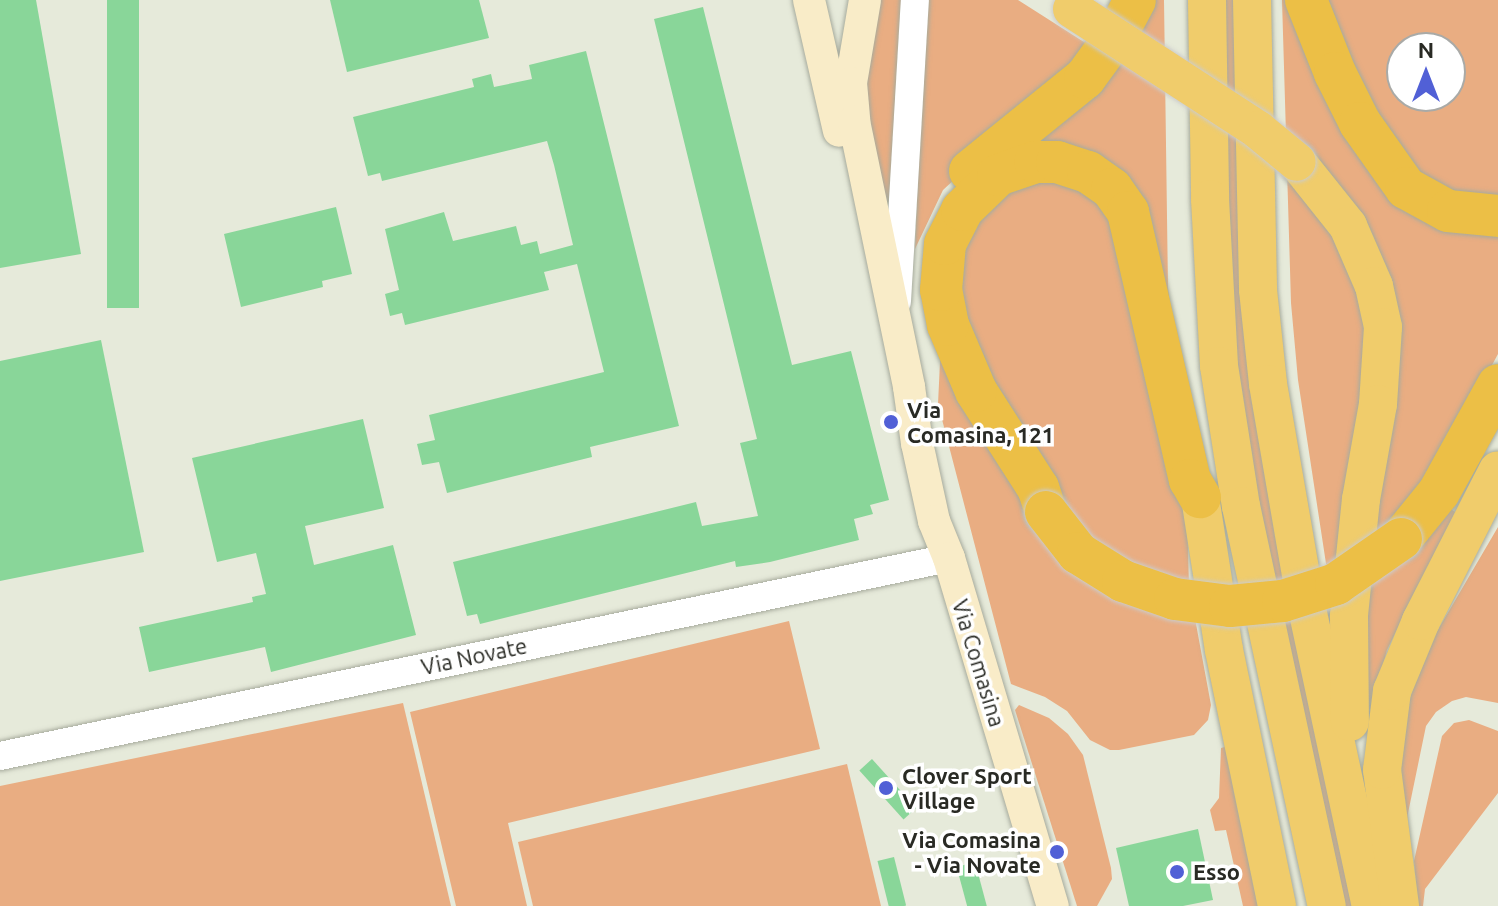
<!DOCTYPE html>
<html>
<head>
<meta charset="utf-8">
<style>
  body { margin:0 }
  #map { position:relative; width:1498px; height:906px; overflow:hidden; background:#e6eada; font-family:Ubuntu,sans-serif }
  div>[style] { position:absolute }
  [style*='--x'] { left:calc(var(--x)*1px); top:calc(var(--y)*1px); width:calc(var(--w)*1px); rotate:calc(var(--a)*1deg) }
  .green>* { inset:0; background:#e9ad82 }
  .building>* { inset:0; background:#89d699; transform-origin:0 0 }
  .roads { filter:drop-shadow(0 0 2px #a7ab9d) drop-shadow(0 0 2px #a7ab9d) }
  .tertiary>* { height:28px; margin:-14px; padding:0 14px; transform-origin:14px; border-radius:14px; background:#fff }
  .secondary>* { height:32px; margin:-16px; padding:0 16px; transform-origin:16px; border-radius:16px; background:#f9ecc8 }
  .trunk>* { height:38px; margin:-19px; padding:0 19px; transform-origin:19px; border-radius:19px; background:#f0cc6b }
  .motorway>* { height:42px; margin:-21px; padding:0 21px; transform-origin:21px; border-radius:21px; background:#ecbf46 }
  .bridges { filter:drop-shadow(0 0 2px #ccccca) drop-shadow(0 0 2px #ccccca) }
  .trunk-bridge>* { height:38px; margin:-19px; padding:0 19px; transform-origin:19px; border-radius:19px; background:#f0cc6b }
  .motorway-bridge>* { height:42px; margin:-21px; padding:0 21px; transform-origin:21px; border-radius:21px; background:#ecbf46 }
  .dots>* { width:22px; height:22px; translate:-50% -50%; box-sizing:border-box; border:4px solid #fff; border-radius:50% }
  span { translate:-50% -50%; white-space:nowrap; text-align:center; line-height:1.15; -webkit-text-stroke:7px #fff; paint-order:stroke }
  .poi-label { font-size:22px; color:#292a24; font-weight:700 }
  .left { translate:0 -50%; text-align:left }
  .right { translate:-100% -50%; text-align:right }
  .street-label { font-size:22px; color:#292a24 }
  .north { position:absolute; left:1386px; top:32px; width:80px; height:80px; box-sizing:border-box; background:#fff; border:2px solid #a9aaa7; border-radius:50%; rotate:0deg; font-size:22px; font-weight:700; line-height:32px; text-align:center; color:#292a24 }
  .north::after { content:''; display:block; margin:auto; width:28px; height:36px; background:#5160d6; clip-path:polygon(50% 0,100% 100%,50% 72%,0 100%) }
</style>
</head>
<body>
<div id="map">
  <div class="green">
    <div style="clip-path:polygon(874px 0,904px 0,893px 240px,866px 129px,863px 59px)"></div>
    <div style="clip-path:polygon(925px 0,1018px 0,1095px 49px,943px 190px,915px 249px)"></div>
    <div style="clip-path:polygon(1150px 0,1164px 0,1168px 288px,1180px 394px,1141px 221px,1024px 154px)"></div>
    <div style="clip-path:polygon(1220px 0,1238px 0,1240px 172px,1355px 906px,1336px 906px,1285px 665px,1228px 315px)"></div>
    <div style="clip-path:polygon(1282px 0,1289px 0,1320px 78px,1372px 170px,1402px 202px,1441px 225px,1472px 232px,1498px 231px,1498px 354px,1424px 491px,1455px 512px,1387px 650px,1371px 709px,1359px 709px,1358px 658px,1369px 526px,1391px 397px,1393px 351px,1386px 304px,1373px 264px,1357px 229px,1330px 190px,1313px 173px,1307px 200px,1335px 239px,1355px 277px,1372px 365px,1371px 401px,1343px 557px,1340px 616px,1334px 616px,1298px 380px,1291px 303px)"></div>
    <div style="clip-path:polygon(evenodd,1322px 0,1498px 0,1498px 209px,1471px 207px,1398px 165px,1322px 0,1402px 48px,1450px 48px,1450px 96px,1402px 96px,1402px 48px)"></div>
    <div style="clip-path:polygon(1052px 173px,1109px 205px,1187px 512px,1189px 586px,1211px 705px,1208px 720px,1194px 735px,1119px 750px,1110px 750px,1090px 740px,1067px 711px,1045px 697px,1011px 684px,938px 404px,944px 278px,977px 205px)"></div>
    <div style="clip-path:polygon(1498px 527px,1498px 703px,1466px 697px,1452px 701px,1436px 712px,1426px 726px,1407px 818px,1398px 770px,1409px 702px,1422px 657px)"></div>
    <div style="clip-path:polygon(789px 621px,820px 749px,508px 823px,527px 906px,456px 906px,410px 712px)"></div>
    <div style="clip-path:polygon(403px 703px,451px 906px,0 906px,0 786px)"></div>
    <div style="clip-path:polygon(1019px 705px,1049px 718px,1068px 734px,1083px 755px,1111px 868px,1112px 879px,1097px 906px,1077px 906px,1015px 710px)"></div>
    <div style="clip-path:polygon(1469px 720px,1498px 731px,1498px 793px,1425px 889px,1423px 906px,1418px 906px,1414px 861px,1442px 736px,1454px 723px)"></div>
    <div style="clip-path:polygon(1235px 744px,1267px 906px,1243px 906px,1226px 830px,1215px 831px,1210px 810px,1219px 798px,1221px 748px)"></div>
    <div style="clip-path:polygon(847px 764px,881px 906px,533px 906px,518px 842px)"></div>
  </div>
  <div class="building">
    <div style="clip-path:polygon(0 0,36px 0,81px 254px,0 268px)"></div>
    <div style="left:107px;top:0;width:32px;height:308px"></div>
    <div style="clip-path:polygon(330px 0,479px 0,489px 38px,347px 72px)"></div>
    <div style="clip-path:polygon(703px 7px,792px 365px,851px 351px,889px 500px,870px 505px,873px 514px,854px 519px,859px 540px,770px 562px,736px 567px,735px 561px,480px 624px,477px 614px,467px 616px,453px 562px,696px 502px,702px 526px,758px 516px,740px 443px,757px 439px,654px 19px)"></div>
    <div style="clip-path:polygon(586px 51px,679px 426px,590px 447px,592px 457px,447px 493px,439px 462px,422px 465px,417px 444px,435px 440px,429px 415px,604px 372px,577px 264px,544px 272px,549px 290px,405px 325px,402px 313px,390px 316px,385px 294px,399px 290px,385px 229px,444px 212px,453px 241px,516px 226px,521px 245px,537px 241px,540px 254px,573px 245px,554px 165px,547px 141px,382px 181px,380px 173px,368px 176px,353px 117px,474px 87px,472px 79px,491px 74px,494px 87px,532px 79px,529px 65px)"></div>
    <div style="clip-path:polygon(336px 207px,352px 274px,322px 281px,323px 287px,241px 307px,224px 234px)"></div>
    <div style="clip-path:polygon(101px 340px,144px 552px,0 581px,0 361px)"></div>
    <div style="clip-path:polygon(363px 419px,384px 508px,305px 526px,314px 565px,393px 545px,416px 635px,271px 672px,265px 647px,149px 672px,139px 627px,253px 602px,252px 597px,266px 594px,256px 553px,217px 562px,192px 458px)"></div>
    <div style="left:872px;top:759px;width:66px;height:17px;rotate:48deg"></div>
    <div style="clip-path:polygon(1198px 829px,1213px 900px,1183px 906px,1129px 906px,1116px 848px)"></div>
    <div style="left:894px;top:857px;width:50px;height:17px;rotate:76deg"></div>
    <div style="left:975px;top:862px;width:46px;height:19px;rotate:75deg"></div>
  </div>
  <div class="roads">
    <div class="tertiary">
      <div style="--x:897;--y:301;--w:302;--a:-86.6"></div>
      <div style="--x:0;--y:756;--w:969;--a:-11.79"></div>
    </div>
    <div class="secondary">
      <div style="--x:809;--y:0;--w:134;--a:77.1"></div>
      <div style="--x:865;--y:0;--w:84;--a:99.6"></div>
      <div style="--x:851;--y:83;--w:38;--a:85"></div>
      <div style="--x:854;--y:121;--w:272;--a:78.3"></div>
      <div style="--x:909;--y:387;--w:57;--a:81.9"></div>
      <div style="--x:917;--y:443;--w:80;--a:77.7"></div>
      <div style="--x:934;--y:521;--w:40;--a:68"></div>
      <div style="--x:949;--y:558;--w:363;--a:73.4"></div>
    </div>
    <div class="trunk">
      <div style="--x:1207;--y:0;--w:199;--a:89.1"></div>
      <div style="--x:1210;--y:199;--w:167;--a:86.9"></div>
      <div style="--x:1219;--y:366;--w:142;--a:81.1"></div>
      <div style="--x:1241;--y:506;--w:409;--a:77.9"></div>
      <div style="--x:1252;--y:0;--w:290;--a:88.8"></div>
      <div style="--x:1258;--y:290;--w:95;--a:83.9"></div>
      <div style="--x:1268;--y:384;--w:218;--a:80.2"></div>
      <div style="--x:1305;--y:599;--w:314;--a:77.9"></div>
      <div style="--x:1297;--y:162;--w:82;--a:51.4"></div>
      <div style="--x:1348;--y:226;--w:65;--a:66.6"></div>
      <div style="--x:1374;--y:286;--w:42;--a:77.6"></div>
      <div style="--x:1383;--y:327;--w:77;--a:93.7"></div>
      <div style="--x:1378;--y:404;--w:97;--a:100.1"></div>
      <div style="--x:1361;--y:499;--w:118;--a:95.9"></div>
      <div style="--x:1349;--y:616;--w:106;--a:89.5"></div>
      <div style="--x:1200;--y:497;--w:155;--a:81.1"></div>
      <div style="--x:1224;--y:650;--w:261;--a:78.3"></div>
      <div style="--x:1400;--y:906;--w:137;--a:-97.5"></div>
      <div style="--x:1382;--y:770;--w:80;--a:-82.8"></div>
      <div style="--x:1392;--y:691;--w:76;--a:-67.5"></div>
      <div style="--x:1421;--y:621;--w:169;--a:-63"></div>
    </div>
    <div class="motorway">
      <div style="--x:1306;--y:0;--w:79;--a:68.3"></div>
      <div style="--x:1335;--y:73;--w:56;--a:63.4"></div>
      <div style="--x:1360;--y:123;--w:80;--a:54.7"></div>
      <div style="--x:1406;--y:188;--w:48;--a:28.7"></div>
      <div style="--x:1448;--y:211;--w:50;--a:5.7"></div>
      <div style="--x:970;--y:171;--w:148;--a:-39"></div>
      <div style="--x:1085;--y:78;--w:54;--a:-54"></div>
      <div style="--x:1117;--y:34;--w:38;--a:-62"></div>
      <div style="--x:1046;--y:512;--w:25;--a:-108"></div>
      <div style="--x:1038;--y:488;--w:115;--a:-122.6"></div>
      <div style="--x:976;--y:391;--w:72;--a:-113"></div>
      <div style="--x:948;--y:325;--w:36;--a:-101"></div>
      <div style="--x:941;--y:290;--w:46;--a:-85"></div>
      <div style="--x:945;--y:244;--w:38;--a:-63"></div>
      <div style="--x:962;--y:210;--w:50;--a:-44.2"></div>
      <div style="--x:998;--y:175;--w:39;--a:-19"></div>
      <div style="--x:1035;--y:162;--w:22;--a:0"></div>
      <div style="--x:1057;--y:162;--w:33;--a:18"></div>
      <div style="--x:1088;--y:172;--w:29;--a:35"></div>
      <div style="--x:1112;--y:189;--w:28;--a:55"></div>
      <div style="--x:1128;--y:212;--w:275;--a:77"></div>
      <div style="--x:1190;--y:480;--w:20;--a:60"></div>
      <div style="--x:1401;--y:539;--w:60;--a:-51"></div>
      <div style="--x:1439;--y:492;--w:122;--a:-61.1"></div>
    </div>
  </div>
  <div class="bridges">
    <div class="trunk-bridge">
      <div style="--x:1072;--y:9;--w:222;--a:33"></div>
      <div style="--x:1258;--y:130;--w:50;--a:39.4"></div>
    </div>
    <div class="motorway-bridge">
      <div style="--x:1046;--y:512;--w:52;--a:52"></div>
      <div style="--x:1078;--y:553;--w:53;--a:31.9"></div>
      <div style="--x:1123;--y:581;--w:55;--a:19.1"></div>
      <div style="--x:1175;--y:599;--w:55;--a:7.3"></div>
      <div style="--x:1230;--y:606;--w:53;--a:-5.4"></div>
      <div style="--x:1283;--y:601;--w:56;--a:-17.8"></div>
      <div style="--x:1336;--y:584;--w:79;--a:-34.7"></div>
    </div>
  </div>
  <div class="dots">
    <div style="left:891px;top:422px;background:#5160d6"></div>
    <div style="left:886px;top:788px;background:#5160d6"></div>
    <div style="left:1057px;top:852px;background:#5160d6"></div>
    <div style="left:1177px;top:872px;background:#5160d6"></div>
  </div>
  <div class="poi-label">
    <span class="left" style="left:907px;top:422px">Via<br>Comasina, 121</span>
    <span class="left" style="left:902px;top:788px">Clover Sport<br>Village</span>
    <span class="right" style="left:1041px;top:852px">Via Comasina<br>- Via Novate</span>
    <span class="left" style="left:1193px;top:872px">Esso</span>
  </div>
  <div class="street-label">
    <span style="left:474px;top:656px;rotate:-12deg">Via Novate</span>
    <span style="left:979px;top:663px;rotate:73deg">Via Comasina</span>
  </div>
  <div class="north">N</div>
</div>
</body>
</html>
